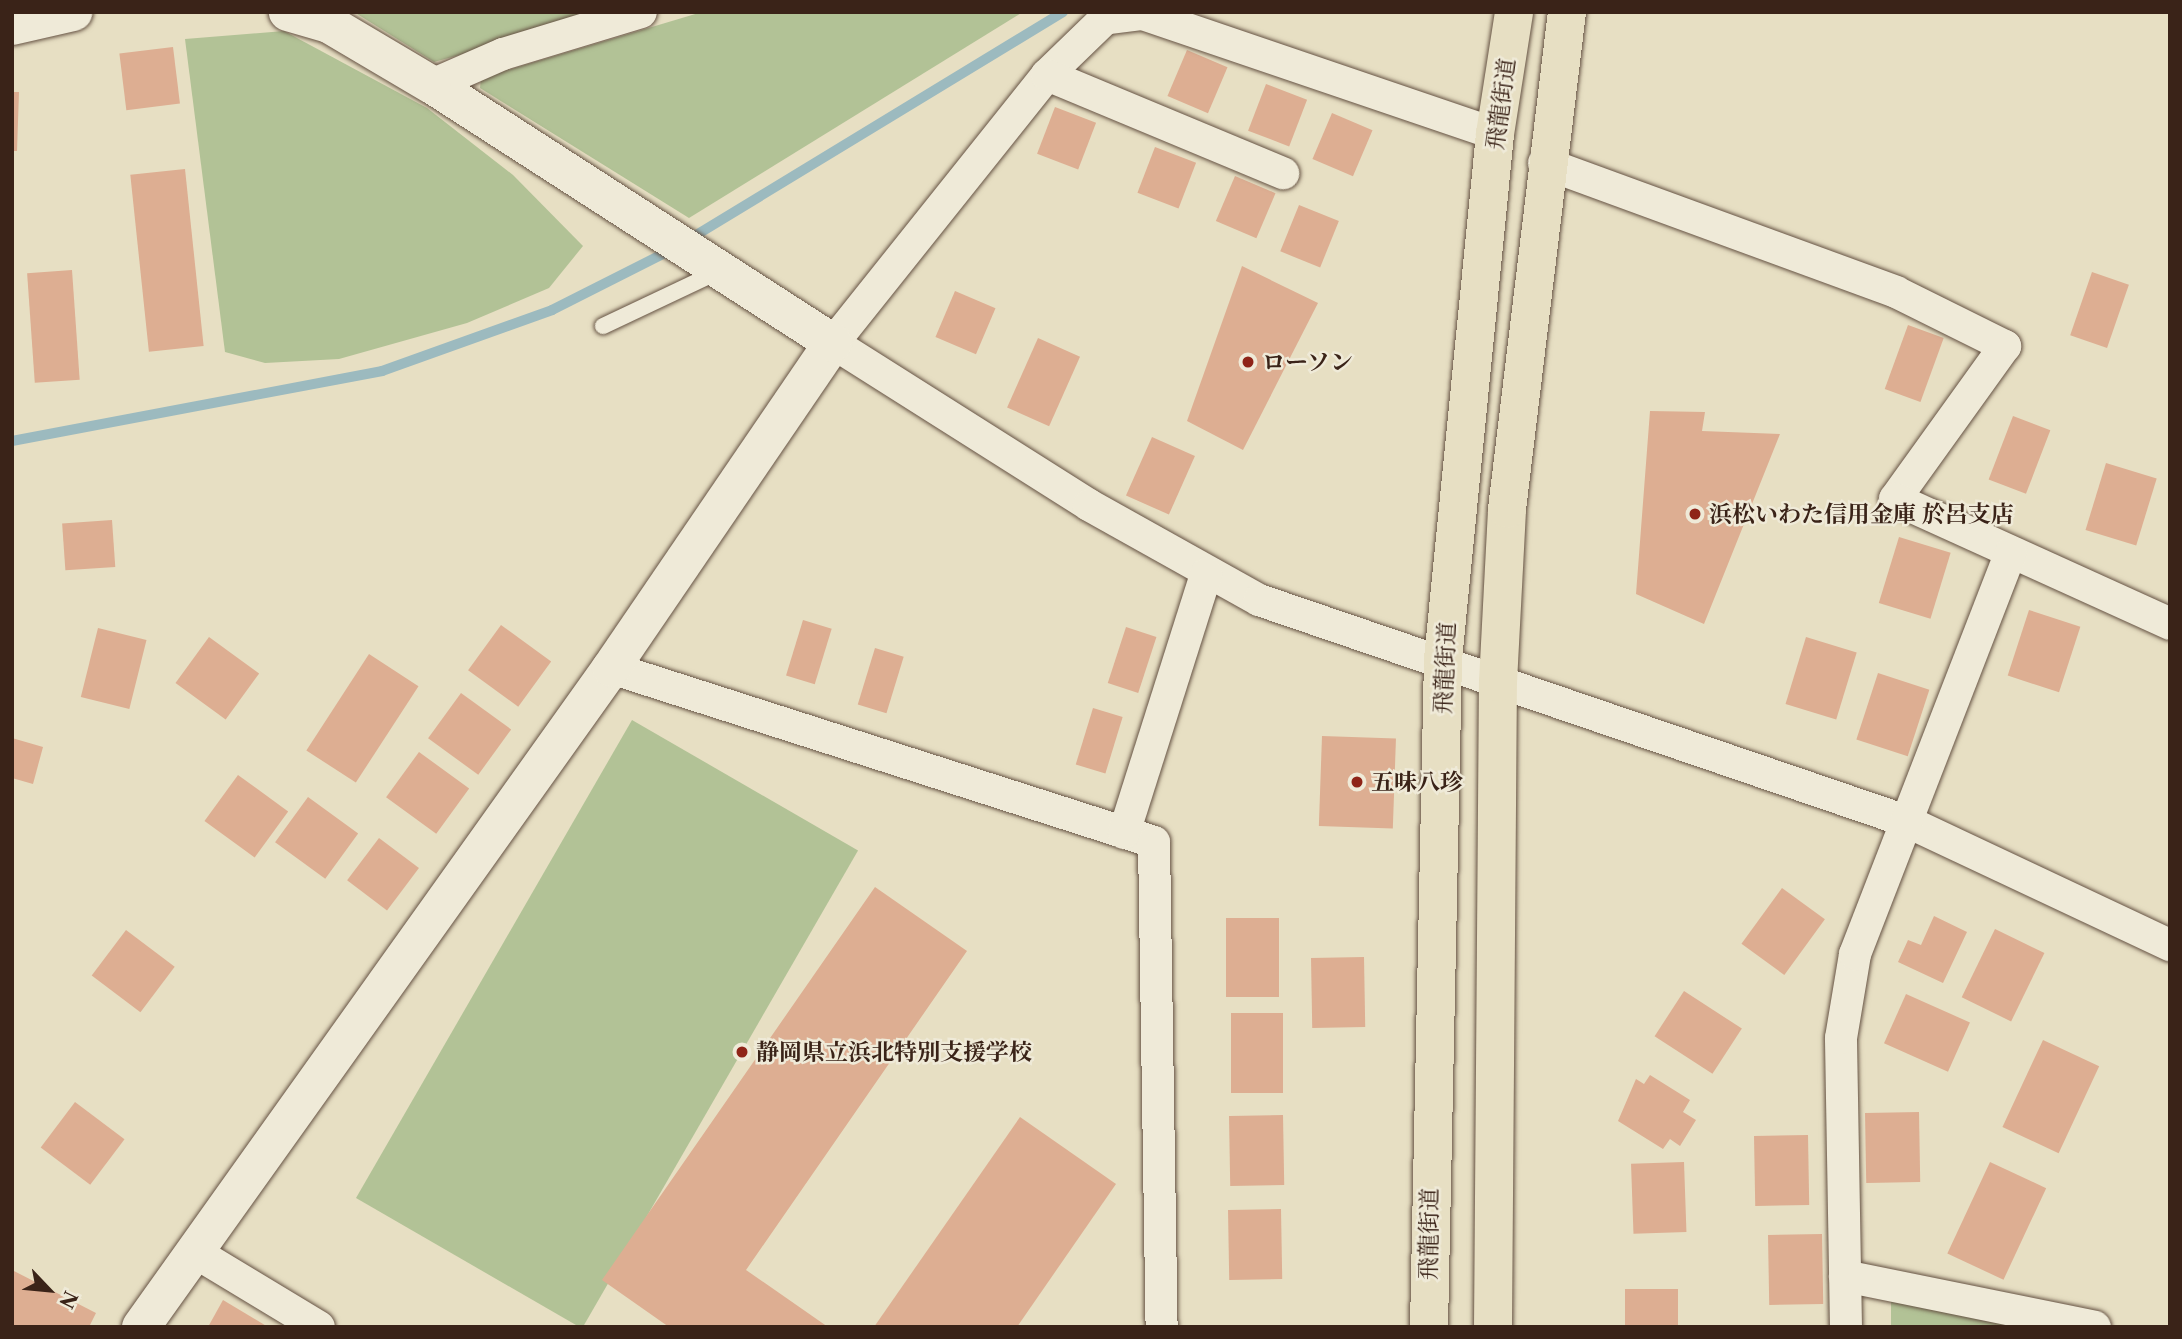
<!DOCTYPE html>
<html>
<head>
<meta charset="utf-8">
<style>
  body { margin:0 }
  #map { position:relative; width:2182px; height:1339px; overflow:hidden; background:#e7dfc3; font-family:"Libre Caslon Text","Noto Serif JP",serif }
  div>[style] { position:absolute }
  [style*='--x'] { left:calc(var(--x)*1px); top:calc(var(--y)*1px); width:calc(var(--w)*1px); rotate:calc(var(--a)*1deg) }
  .green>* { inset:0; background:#b2c296; transform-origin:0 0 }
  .stream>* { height:10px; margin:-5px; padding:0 5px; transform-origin:5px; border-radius:5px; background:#9cbabf }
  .building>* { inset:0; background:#ddae92; transform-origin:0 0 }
  .roads { filter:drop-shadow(0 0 2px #655243) drop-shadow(0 0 2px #655243) }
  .service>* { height:16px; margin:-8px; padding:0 8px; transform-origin:8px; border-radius:8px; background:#efead8 }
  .minor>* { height:32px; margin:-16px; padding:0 16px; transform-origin:16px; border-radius:16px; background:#efead8 }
  .tertiary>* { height:38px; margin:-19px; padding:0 19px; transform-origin:19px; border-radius:19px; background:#efead8 }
  .trunk>* { height:38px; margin:-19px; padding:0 19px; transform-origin:19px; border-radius:19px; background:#e7dfc3 }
  .dots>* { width:19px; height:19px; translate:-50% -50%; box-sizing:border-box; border:4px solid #efead8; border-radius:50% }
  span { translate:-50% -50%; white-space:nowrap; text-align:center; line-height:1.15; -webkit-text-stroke:5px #efead8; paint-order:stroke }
  .street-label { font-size:23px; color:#3a2318 }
  .poi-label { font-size:23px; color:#3a2318; font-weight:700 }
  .left { translate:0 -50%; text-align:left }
  .frame { position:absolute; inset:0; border:14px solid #3a2318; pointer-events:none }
  .north { position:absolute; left:14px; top:1255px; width:70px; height:70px; -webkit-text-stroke:5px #efead8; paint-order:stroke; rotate:116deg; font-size:19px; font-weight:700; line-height:28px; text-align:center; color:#3a2318 }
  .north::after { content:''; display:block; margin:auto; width:24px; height:32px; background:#3a2318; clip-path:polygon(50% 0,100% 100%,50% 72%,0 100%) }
</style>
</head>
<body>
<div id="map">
  <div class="green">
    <div style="clip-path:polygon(354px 12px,616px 12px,434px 62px)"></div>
    <div style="clip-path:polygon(702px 12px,1023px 12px,689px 218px,480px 88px,481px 78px)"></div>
    <div style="clip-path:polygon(284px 31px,427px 108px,513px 175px,583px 246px,549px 288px,467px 323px,339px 359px,265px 363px,225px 352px,185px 39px)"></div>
    <div style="left:632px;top:720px;width:261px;height:552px;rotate:30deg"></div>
    <div style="clip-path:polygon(1891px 1300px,2016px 1327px,1891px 1327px)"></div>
  </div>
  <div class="stream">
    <div style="--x:688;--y:240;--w:439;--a:-31.3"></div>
    <div style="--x:12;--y:441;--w:377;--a:-10.7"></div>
    <div style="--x:382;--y:371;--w:181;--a:-19.7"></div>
    <div style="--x:552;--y:310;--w:138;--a:-26.8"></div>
  </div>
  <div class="building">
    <div style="left:173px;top:47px;width:57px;height:54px;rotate:83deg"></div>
    <div style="left:1187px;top:50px;width:44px;height:50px;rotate:23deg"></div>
    <div style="left:1266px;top:84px;width:44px;height:50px;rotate:21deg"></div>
    <div style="clip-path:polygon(12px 92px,19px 92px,17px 151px,12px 151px)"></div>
    <div style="left:1055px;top:107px;width:44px;height:50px;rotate:21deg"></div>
    <div style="left:1332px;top:113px;width:44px;height:50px;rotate:23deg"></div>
    <div style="left:1155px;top:147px;width:44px;height:49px;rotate:21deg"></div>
    <div style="left:185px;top:169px;width:178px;height:55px;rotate:84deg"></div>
    <div style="left:1235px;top:176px;width:44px;height:49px;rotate:23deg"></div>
    <div style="left:1299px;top:205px;width:43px;height:50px;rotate:22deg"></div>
    <div style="clip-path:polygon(1242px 266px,1318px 303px,1243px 450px,1187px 421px)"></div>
    <div style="left:72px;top:270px;width:110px;height:45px;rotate:86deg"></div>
    <div style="left:2092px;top:272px;width:39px;height:67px;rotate:19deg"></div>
    <div style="left:955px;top:291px;width:44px;height:50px;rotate:23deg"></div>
    <div style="left:1908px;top:325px;width:38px;height:68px;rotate:20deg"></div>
    <div style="left:1038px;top:338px;width:46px;height:76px;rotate:24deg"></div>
    <div style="clip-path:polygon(1650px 411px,1705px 412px,1702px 431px,1780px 434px,1704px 624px,1636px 594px)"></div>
    <div style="left:2013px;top:416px;width:40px;height:68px;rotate:21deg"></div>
    <div style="left:1152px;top:437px;width:47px;height:64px;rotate:24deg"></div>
    <div style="left:2106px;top:463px;width:53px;height:70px;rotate:17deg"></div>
    <div style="left:112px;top:520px;width:47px;height:50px;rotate:86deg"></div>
    <div style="left:1899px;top:537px;width:54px;height:69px;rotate:17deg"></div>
    <div style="left:2029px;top:610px;width:54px;height:69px;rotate:18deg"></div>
    <div style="left:803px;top:620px;width:30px;height:58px;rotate:17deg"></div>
    <div style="left:501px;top:625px;width:62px;height:56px;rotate:36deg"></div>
    <div style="left:1126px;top:627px;width:32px;height:59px;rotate:18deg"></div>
    <div style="left:98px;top:628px;width:50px;height:71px;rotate:14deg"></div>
    <div style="left:209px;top:637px;width:62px;height:57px;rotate:36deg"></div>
    <div style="left:1806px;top:637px;width:53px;height:70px;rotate:17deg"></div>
    <div style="left:875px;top:648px;width:30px;height:59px;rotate:17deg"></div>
    <div style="left:369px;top:654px;width:59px;height:115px;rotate:33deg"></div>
    <div style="left:1878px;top:673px;width:54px;height:70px;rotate:18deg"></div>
    <div style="left:461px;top:693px;width:62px;height:56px;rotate:36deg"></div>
    <div style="left:1093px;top:708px;width:31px;height:59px;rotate:17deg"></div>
    <div style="left:1322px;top:736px;width:74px;height:90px;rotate:2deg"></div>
    <div style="clip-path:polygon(12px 738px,43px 747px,33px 784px,12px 778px)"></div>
    <div style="left:419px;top:752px;width:62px;height:56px;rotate:36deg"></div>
    <div style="left:238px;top:775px;width:62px;height:57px;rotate:36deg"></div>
    <div style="left:308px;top:797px;width:62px;height:56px;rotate:36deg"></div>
    <div style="left:379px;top:838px;width:50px;height:53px;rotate:37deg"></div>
    <div style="clip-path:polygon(875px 887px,967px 951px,746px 1270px,828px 1327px,669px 1327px,602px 1280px)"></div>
    <div style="left:1782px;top:888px;width:53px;height:69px;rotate:36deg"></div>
    <div style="clip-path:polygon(1934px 916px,1967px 932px,1943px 983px,1898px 962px,1908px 940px,1921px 945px)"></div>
    <div style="left:1226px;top:918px;width:53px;height:79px"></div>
    <div style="left:1995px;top:929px;width:55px;height:76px;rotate:26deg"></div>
    <div style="left:126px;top:930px;width:61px;height:57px;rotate:37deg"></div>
    <div style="left:1364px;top:957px;width:70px;height:53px;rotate:89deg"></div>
    <div style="left:1684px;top:991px;width:69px;height:54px;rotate:33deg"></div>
    <div style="left:1906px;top:994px;width:70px;height:54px;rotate:24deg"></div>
    <div style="left:1283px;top:1013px;width:80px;height:52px;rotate:90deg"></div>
    <div style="left:2043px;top:1040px;width:62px;height:96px;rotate:25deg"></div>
    <div style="clip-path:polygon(1650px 1075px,1690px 1100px,1683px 1112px,1696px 1120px,1680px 1146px,1670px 1139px,1663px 1149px,1618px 1121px,1636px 1079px,1644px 1084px)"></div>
    <div style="left:75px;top:1102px;width:62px;height:57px;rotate:37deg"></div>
    <div style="left:1919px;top:1112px;width:70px;height:54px;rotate:89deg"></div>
    <div style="left:1283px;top:1115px;width:70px;height:54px;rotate:89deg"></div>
    <div style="clip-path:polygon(1020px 1117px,1116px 1184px,1017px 1327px,874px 1327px)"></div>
    <div style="left:1808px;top:1135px;width:70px;height:54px;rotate:89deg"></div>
    <div style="left:1684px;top:1162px;width:70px;height:53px;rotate:88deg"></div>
    <div style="left:1990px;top:1162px;width:62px;height:101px;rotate:25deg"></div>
    <div style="left:1281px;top:1209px;width:70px;height:53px;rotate:89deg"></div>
    <div style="left:1822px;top:1234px;width:70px;height:54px;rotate:89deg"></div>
    <div style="clip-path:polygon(12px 1270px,96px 1313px,89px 1327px,12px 1327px)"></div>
    <div style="left:1625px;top:1289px;width:53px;height:38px"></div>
    <div style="clip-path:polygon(223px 1300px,268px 1327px,208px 1327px)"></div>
  </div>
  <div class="roads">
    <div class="service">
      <div style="--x:603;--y:326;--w:126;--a:-25.3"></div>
    </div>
    <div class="minor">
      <div style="--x:1112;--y:12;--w:91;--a:135.9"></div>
      <div style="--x:1047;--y:75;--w:343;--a:128.6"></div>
      <div style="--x:833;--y:343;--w:303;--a:32.3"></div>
      <div style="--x:1089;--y:505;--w:195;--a:29.2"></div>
      <div style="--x:1259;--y:600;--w:684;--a:18.86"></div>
      <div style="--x:1906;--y:821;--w:292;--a:25.2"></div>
      <div style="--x:1109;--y:18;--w:34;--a:-7"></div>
      <div style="--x:1143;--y:14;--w:372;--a:18.8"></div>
      <div style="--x:1047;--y:75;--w:256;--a:22.6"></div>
      <div style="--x:432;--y:85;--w:77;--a:-23.6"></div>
      <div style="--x:503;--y:54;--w:144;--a:-16.9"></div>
      <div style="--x:1544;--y:163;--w:375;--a:20.1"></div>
      <div style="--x:1896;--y:292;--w:122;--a:26.4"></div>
      <div style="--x:2005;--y:346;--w:188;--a:125.7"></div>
      <div style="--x:1895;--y:499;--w:302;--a:24.4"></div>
      <div style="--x:611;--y:668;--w:570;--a:17.77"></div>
      <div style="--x:1154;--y:842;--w:485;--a:89.1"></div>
      <div style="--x:1124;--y:833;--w:272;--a:-72.4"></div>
      <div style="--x:193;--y:1251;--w:147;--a:31.1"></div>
      <div style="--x:1845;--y:1276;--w:255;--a:11.5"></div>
      <div style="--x:1846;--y:1327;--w:289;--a:-91"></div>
      <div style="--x:1841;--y:1038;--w:85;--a:-80.5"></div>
      <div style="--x:1855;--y:954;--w:431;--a:-68.8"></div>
    </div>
    <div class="tertiary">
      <div style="--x:12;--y:26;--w:63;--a:-12.9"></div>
      <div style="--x:141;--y:1327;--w:809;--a:-54.5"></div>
      <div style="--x:611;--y:668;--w:394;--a:-55.7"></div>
      <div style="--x:833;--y:343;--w:477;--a:-147.2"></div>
      <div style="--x:432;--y:85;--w:120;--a:-149.4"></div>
      <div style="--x:329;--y:24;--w:43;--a:-163.7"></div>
    </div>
    <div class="trunk">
      <div style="--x:1429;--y:1327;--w:668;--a:-88.8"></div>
      <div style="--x:1443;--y:659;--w:528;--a:-84.34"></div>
      <div style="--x:1495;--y:134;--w:123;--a:-81.1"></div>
      <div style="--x:1493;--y:1327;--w:645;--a:-89.56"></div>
      <div style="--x:1498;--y:682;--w:173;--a:-87"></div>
      <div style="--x:1507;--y:509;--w:501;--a:-83.12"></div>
    </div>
  </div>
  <div class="dots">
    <div style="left:1248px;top:362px;background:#8f2418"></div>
    <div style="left:1695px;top:514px;background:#8f2418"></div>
    <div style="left:1357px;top:782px;background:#8f2418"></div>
    <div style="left:742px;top:1052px;background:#8f2418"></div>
  </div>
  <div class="street-label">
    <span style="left:1501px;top:104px;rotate:-82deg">飛龍街道</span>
    <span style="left:1445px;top:668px;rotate:-87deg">飛龍街道</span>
    <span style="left:1429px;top:1234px;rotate:-89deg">飛龍街道</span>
  </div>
  <div class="poi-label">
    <span class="left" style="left:1262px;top:362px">ローソン</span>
    <span class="left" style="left:1709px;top:514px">浜松いわた信用金庫 於呂支店</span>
    <span class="left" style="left:1371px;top:782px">五味八珍</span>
    <span class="left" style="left:756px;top:1052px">静岡県立浜北特別支援学校</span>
  </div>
  <div class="frame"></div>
  <div class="north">N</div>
</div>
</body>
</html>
